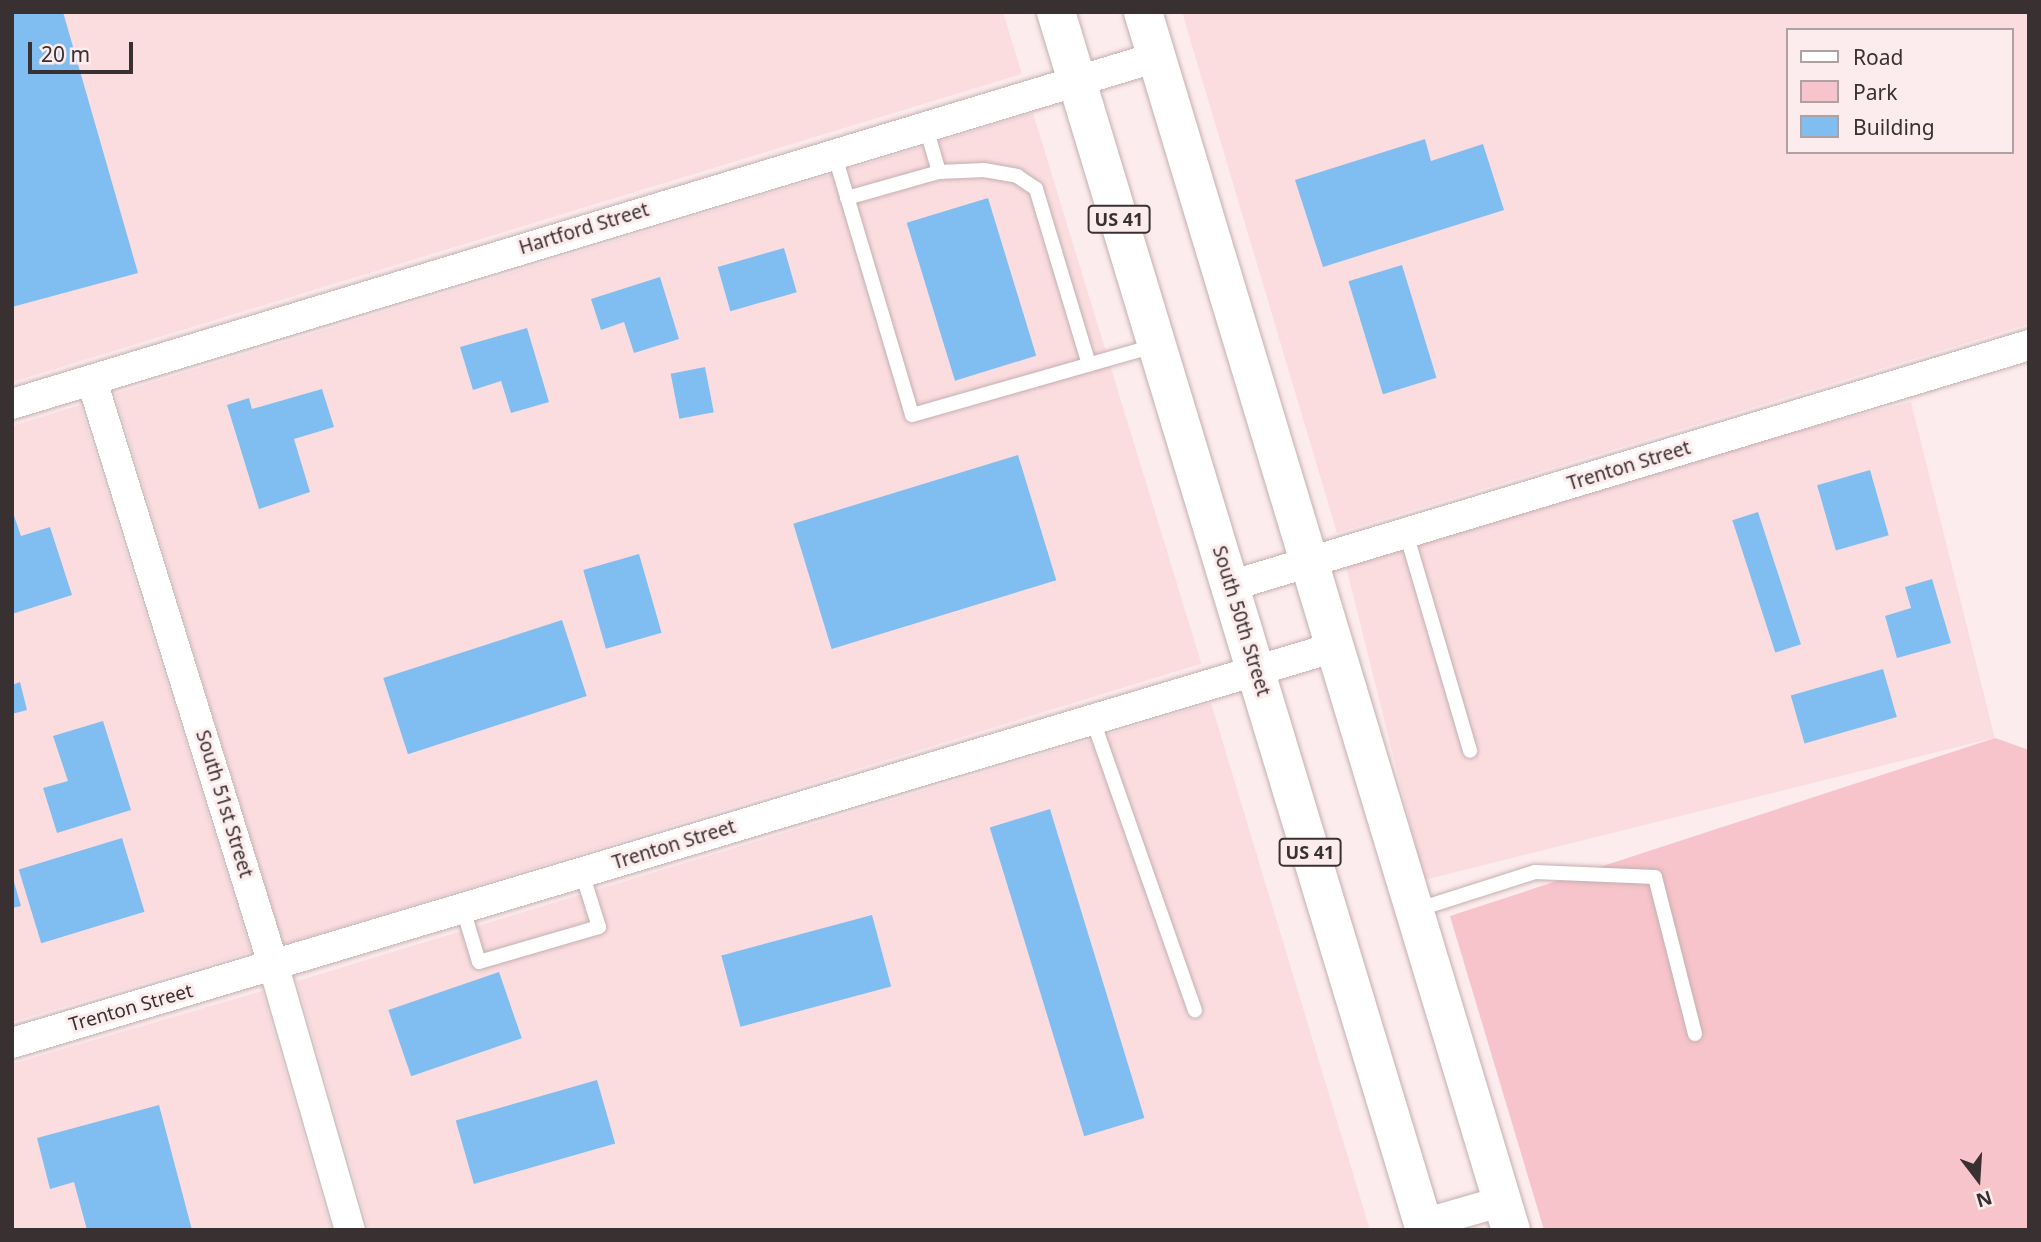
<!DOCTYPE html>
<html>
<head>
<meta charset="utf-8">
<style>
  body { margin:0 }
  #map { position:relative; width:2041px; height:1242px; overflow:hidden; background:#fdeced; font-family:"Noto Sans",sans-serif }
  div>[style] { position:absolute }
  [style*='--x'] { left:calc(var(--x)*1px); top:calc(var(--y)*1px); width:calc(var(--w)*1px); rotate:calc(var(--a)*1deg) }
  .built>* { inset:0; background:#fbdde0; transform-origin:0 0 }
  .green>* { inset:0; background:#f6c4ca }
  .building>* { inset:0; background:#80bef2; transform-origin:0 0 }
  .roads { filter:drop-shadow(0 0 2px #c4afb1) drop-shadow(0 0 2px #c4afb1) }
  .lane>* { height:14px; margin:-7px; padding:0 7px; transform-origin:7px; border-radius:7px; background:#fff }
  .street>* { height:30px; margin:-15px; padding:0 15px; transform-origin:15px; border-radius:15px; background:#fff }
  .primary>* { height:38px; margin:-19px; padding:0 19px; transform-origin:19px; border-radius:19px; background:#fff }
  span { translate:-50% -50%; white-space:nowrap; text-align:center; line-height:1.15; -webkit-text-stroke:6px #fdeced; paint-order:stroke }
  .shield-label span { padding:2px 5px; background:#fdeced; border:2px solid; border-radius:5px; -webkit-text-stroke-width:0 }
  .shield-label { font-size:18px; color:#383031; font-weight:700 }
  .street-label { font-size:19px; color:#383031 }
  .frame { position:absolute; inset:0; border:14px solid #383031; pointer-events:none }
  .legend { position:absolute; left:1786px; top:28px; width:228px; height:126px; box-sizing:border-box; background:#fdeced; border:2px solid #aea1a2; margin:0; padding:9px 12px; list-style:none; font-size:21px; color:#383031 }
  .legend li { display:flex; align-items:center; gap:14px; height:35px }
  .legend b { width:35px; border:2px solid #aea1a2 }
  .north { position:absolute; left:1943px; top:1144px; width:70px; height:70px; -webkit-text-stroke:5px #fdeced; paint-order:stroke; rotate:163deg; font-size:19px; font-weight:700; line-height:28px; text-align:center; color:#383031 }
  .north::after { content:''; display:block; margin:auto; width:24px; height:32px; background:#383031; clip-path:polygon(50% 0,100% 100%,50% 72%,0 100%) }
  .scale { position:absolute; left:28px; top:42px; width:105px; height:32px; box-sizing:border-box; border:4px solid #383031; border-top:0; padding-left:9px; font-size:21px; line-height:24px; white-space:nowrap; color:#383031; -webkit-text-stroke:5px #fdeced; paint-order:stroke }
</style>
</head>
<body>
<div id="map">
  <div class="built">
    <div style="clip-path:polygon(12px 12px,1003px 12px,1022px 74px,12px 382px)"></div>
    <div style="clip-path:polygon(evenodd,1182px 12px,2029px 12px,2029px 324px,1337px 533px,1182px 12px,1787px 30px,2011px 30px,2011px 152px,1787px 152px,1787px 30px)"></div>
    <div style="left:1033px;top:113px;width:576px;height:960px;rotate:73deg"></div>
    <div style="left:1911px;top:402px;width:346px;height:588px;rotate:76deg"></div>
    <div style="clip-path:polygon(80px 405px,251px 952px,12px 1022px,12px 426px)"></div>
    <div style="clip-path:polygon(1211px 703px,1370px 1230px,369px 1230px,297px 981px)"></div>
    <div style="clip-path:polygon(262px 991px,331px 1230px,12px 1230px,12px 1064px)"></div>
  </div>
  <div class="green">
    <div style="clip-path:polygon(1995px 738px,2029px 750px,2029px 1230px,1544px 1230px,1450px 916px)"></div>
  </div>
  <div class="building">
    <div style="clip-path:polygon(12px 12px,63px 12px,138px 273px,12px 307px)"></div>
    <div style="clip-path:polygon(1425px 139px,1431px 161px,1483px 144px,1504px 210px,1323px 267px,1295px 180px)"></div>
    <div style="left:988px;top:198px;width:165px;height:85px;rotate:73deg"></div>
    <div style="left:784px;top:248px;width:46px;height:69px;rotate:74deg"></div>
    <div style="left:1402px;top:265px;width:118px;height:56px;rotate:73deg"></div>
    <div style="clip-path:polygon(660px 277px,679px 339px,634px 353px,624px 322px,601px 330px,591px 299px)"></div>
    <div style="clip-path:polygon(527px 328px,549px 402px,511px 413px,501px 381px,473px 390px,460px 347px)"></div>
    <div style="left:705px;top:367px;width:46px;height:35px;rotate:79deg"></div>
    <div style="clip-path:polygon(322px 389px,334px 427px,294px 439px,310px 492px,259px 509px,227px 405px,249px 398px,252px 409px)"></div>
    <div style="left:1018px;top:455px;width:131px;height:235px;rotate:73deg"></div>
    <div style="left:1870px;top:470px;width:68px;height:55px;rotate:74deg"></div>
    <div style="clip-path:polygon(12px 510px,21px 536px,50px 527px,72px 595px,12px 614px)"></div>
    <div style="left:1758px;top:512px;width:139px;height:27px;rotate:72deg"></div>
    <div style="left:639px;top:554px;width:82px;height:58px;rotate:74deg"></div>
    <div style="clip-path:polygon(1932px 579px,1951px 643px,1897px 658px,1885px 616px,1911px 608px,1905px 587px)"></div>
    <div style="left:562px;top:620px;width:80px;height:188px;rotate:72deg"></div>
    <div style="left:1883px;top:669px;width:50px;height:96px;rotate:74deg"></div>
    <div style="clip-path:polygon(20px 682px,27px 710px,12px 714px,12px 685px)"></div>
    <div style="clip-path:polygon(103px 721px,131px 810px,57px 833px,43px 788px,68px 781px,53px 736px)"></div>
    <div style="left:1050px;top:809px;width:323px;height:63px;rotate:73deg"></div>
    <div style="left:122px;top:838px;width:77px;height:108px;rotate:73deg"></div>
    <div style="clip-path:polygon(12px 875px,21px 906px,12px 908px)"></div>
    <div style="left:872px;top:915px;width:74px;height:156px;rotate:75deg"></div>
    <div style="left:499px;top:972px;width:70px;height:117px;rotate:71deg"></div>
    <div style="left:597px;top:1080px;width:66px;height:147px;rotate:74deg"></div>
    <div style="clip-path:polygon(159px 1105px,192px 1230px,87px 1230px,74px 1182px,50px 1189px,37px 1138px)"></div>
  </div>
  <div class="roads">
    <div class="lane">
      <div style="--x:925;--y:124;--w:50;--a:73.7"></div>
      <div style="--x:834;--y:153;--w:273;--a:73.4"></div>
      <div style="--x:912;--y:415;--w:252;--a:-15.9"></div>
      <div style="--x:847;--y:198;--w:96;--a:-15.8"></div>
      <div style="--x:939;--y:172;--w:45;--a:-2.5"></div>
      <div style="--x:984;--y:170;--w:34;--a:10"></div>
      <div style="--x:1017;--y:176;--w:23;--a:34"></div>
      <div style="--x:1036;--y:189;--w:183;--a:73.2"></div>
      <div style="--x:1406;--y:533;--w:227;--a:73.6"></div>
      <div style="--x:1092;--y:718;--w:310;--a:70.6"></div>
      <div style="--x:463;--y:909;--w:55;--a:73.2"></div>
      <div style="--x:479;--y:962;--w:125;--a:-16.3"></div>
      <div style="--x:599;--y:927;--w:57;--a:-107.5"></div>
      <div style="--x:1416;--y:910;--w:125;--a:-17.7"></div>
      <div style="--x:1535;--y:872;--w:120;--a:2.4"></div>
      <div style="--x:1655;--y:877;--w:162;--a:75.7"></div>
    </div>
    <div class="street">
      <div style="--x:92;--y:381;--w:614;--a:72.75"></div>
      <div style="--x:274;--y:967;--w:274;--a:73.9"></div>
      <div style="--x:12;--y:404;--w:1196;--a:-16.86"></div>
      <div style="--x:1230;--y:586;--w:835;--a:-16.78"></div>
      <div style="--x:12;--y:1043;--w:1381;--a:-16.66"></div>
      <div style="--x:1423;--y:1224;--w:83;--a:-16"></div>
    </div>
    <div class="primary">
      <div style="--x:1056;--y:12;--w:1273;--a:73.15"></div>
      <div style="--x:1143;--y:12;--w:1272;--a:73.19"></div>
    </div>
  </div>
  <div class="shield-label">
    <span style="left:1119px;top:219px">US 41</span>
    <span style="left:1310px;top:852px">US 41</span>
  </div>
  <div class="street-label">
    <span style="left:584px;top:229px;rotate:-17deg">Hartford Street</span>
    <span style="left:1629px;top:466px;rotate:-17deg">Trenton Street</span>
    <span style="left:1241px;top:621px;rotate:73deg">South 50th Street</span>
    <span style="left:224px;top:804px;rotate:73deg">South 51st Street</span>
    <span style="left:674px;top:845px;rotate:-17deg">Trenton Street</span>
    <span style="left:131px;top:1008px;rotate:-16deg">Trenton Street</span>
  </div>
  <div class="frame"></div>
  <ul class="legend">
  <li><b style="height:9px;background:#fff"></b>Road</li>
  <li><b style="height:19px;background:#f6c4ca"></b>Park</li>
  <li><b style="height:19px;background:#80bef2"></b>Building</li>
  </ul>
  <div class="north">N</div>
  <div class="scale">20 m</div>
</div>
</body>
</html>
